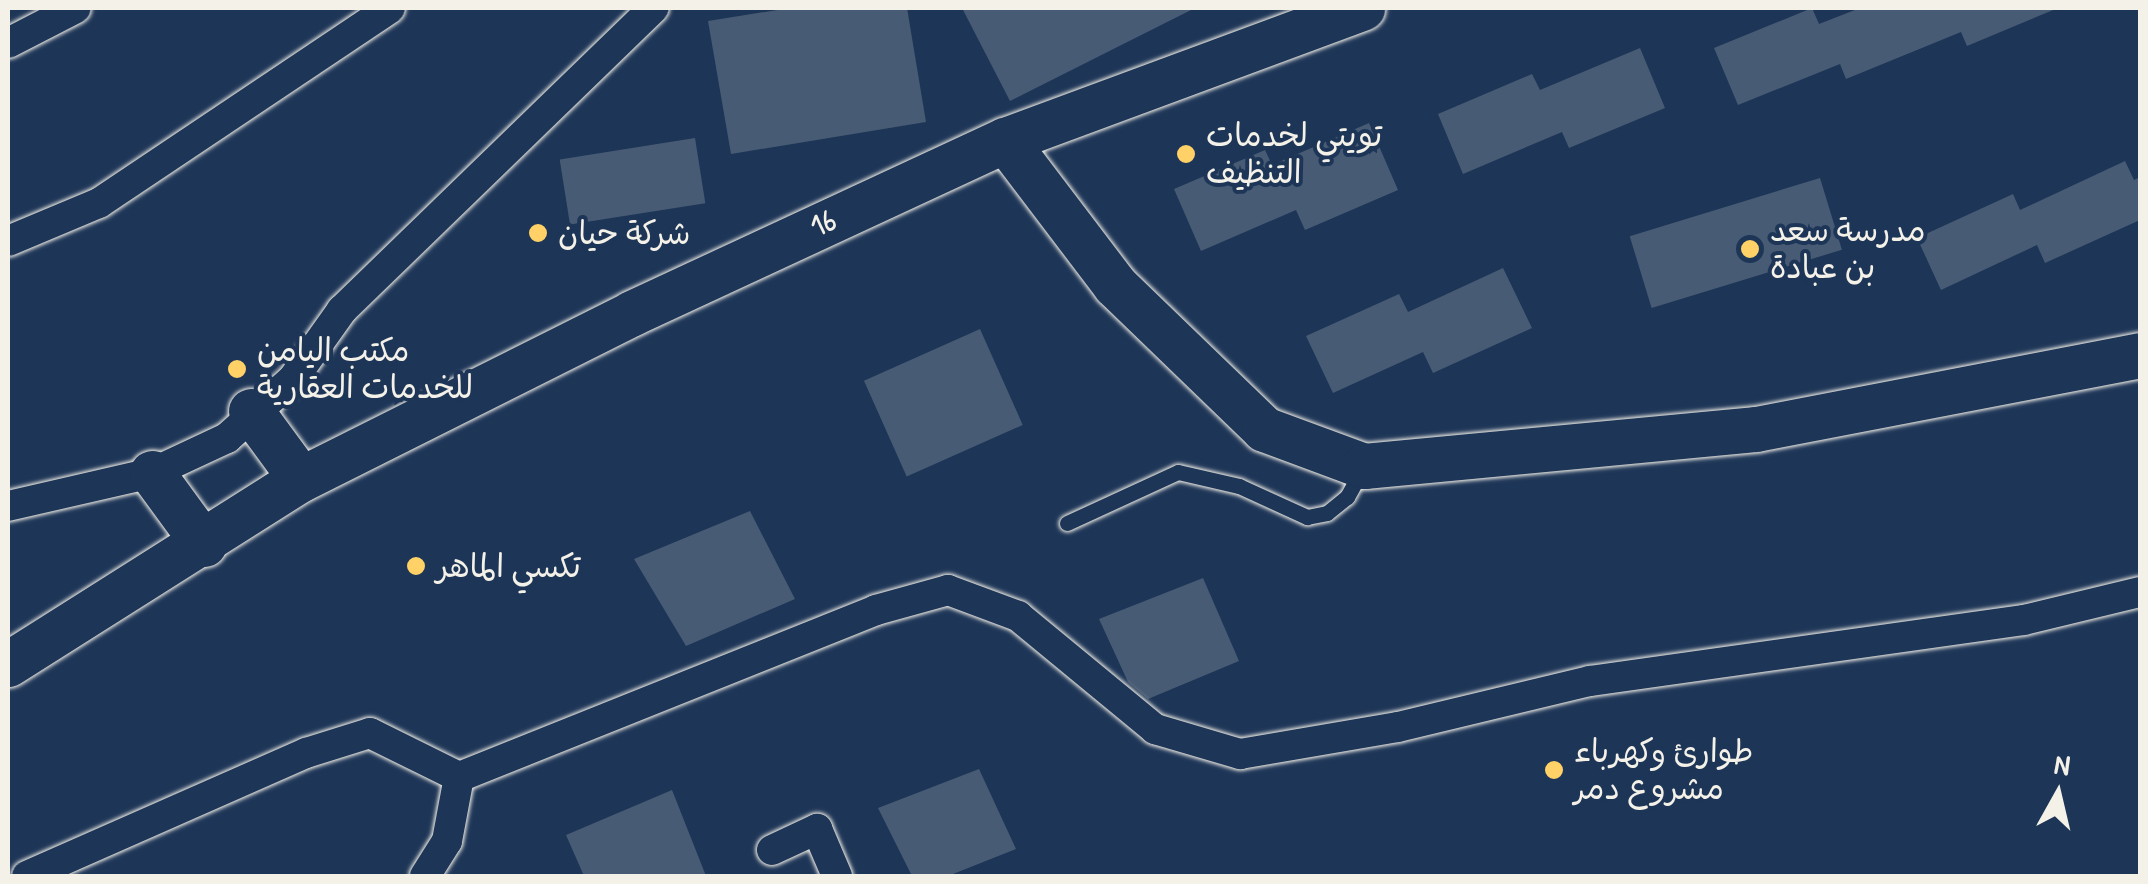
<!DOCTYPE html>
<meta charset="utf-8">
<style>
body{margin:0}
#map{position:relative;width:2148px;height:884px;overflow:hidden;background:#1d3557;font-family:"Patrick Hand","Playpen Sans Arabic",sans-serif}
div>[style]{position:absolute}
.building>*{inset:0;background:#485b74;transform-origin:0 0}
.roads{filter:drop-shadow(0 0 2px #f4f1e8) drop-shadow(0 0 2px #f4f1e8)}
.lane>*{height:15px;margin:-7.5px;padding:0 7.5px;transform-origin:7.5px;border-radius:7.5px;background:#1d3557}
.street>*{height:30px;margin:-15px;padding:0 15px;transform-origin:15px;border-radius:15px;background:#1d3557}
.secondary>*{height:45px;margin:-22.5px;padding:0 22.5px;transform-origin:22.5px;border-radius:22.5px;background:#1d3557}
.dots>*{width:28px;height:28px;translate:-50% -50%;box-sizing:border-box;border:5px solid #1d3557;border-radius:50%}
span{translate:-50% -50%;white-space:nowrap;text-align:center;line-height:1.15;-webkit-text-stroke:8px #1d3557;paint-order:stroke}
.poi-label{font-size:32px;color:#f4f1e8}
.left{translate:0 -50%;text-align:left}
.street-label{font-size:32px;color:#f4f1e8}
.frame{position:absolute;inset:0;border:10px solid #f4f1e8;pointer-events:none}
.north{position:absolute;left:2008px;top:744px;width:100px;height:100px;-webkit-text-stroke:8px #1d3557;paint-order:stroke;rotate:8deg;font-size:28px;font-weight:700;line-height:40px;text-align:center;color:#f4f1e8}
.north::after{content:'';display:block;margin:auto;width:35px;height:45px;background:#f4f1e8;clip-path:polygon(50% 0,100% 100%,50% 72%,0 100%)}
</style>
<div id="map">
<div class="building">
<i style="clip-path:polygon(790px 8px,907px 8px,926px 122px,731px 154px,708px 21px)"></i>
<i style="clip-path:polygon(962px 8px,1195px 8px,1010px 101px)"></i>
<i style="clip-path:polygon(1812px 8px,1819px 24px,1860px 8px,2058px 8px,1967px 46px,1961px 32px,1846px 79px,1840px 64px,1738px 105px,1714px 48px)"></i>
<i style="clip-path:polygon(1640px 48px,1665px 108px,1569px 148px,1562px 132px,1463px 174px,1438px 114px,1532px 74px,1540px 90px)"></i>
<i style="clip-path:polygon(1369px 123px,1398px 190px,1305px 230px,1296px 210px,1201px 251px,1174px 189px,1265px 150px,1272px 165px)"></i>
<i style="left:695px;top:138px;width:66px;height:137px;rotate:81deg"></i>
<i style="clip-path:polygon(2125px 161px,2134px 180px,2140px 177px,2140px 220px,2045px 263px,2037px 245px,1941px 290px,1917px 238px,2013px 194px,2020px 210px)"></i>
<i style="left:1820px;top:178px;width:75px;height:199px;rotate:73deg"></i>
<i style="clip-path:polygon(1503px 268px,1532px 328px,1433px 373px,1423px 352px,1333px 393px,1306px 336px,1399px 294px,1408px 312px)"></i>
<i style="left:980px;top:329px;width:105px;height:127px;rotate:66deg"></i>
<i style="clip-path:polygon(750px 511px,795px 599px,686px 646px,634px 559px)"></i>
<i style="clip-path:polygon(1203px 578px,1239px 661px,1148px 699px,1128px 682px,1099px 619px)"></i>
<i style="clip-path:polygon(979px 769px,1016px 849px,948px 876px,912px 876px,878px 808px)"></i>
<i style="clip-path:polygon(672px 790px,706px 876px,584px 876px,566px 835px)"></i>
</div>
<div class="roads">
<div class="lane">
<i style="left:1067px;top:523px;width:122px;rotate:-24.7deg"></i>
<i style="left:1178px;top:472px;width:63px;rotate:12.9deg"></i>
<i style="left:1239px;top:486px;width:75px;rotate:24.5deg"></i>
<i style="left:1307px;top:517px;width:20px;rotate:-11deg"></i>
<i style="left:1327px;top:513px;width:26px;rotate:-39deg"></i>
<i style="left:1347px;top:497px;width:31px;rotate:-61deg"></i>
</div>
<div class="street">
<i style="left:8px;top:43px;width:76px;rotate:-27.2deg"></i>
<i style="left:8px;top:241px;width:99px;rotate:-22.7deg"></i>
<i style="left:99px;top:203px;width:350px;rotate:-33.8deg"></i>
<i style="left:8px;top:506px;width:148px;rotate:-12.9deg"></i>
<i style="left:152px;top:473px;width:83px;rotate:-25deg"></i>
<i style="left:227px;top:438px;width:89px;rotate:-41.8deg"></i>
<i style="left:293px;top:379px;width:85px;rotate:-54.6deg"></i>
<i style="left:342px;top:310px;width:434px;rotate:-44.1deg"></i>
<i style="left:772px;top:850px;width:50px;rotate:-25deg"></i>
<i style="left:817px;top:829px;width:51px;rotate:66.9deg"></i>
<i style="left:27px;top:876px;width:305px;rotate:-23.8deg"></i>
<i style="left:306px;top:753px;width:67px;rotate:-17.4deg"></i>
<i style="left:370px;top:733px;width:99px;rotate:26.3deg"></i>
<i style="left:459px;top:777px;width:449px;rotate:-21.8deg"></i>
<i style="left:876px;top:610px;width:75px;rotate:-15.5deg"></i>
<i style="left:948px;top:590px;width:75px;rotate:20.4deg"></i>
<i style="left:1018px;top:616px;width:178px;rotate:39.5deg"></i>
<i style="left:1155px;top:729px;width:89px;rotate:16.4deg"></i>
<i style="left:1240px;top:754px;width:160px;rotate:-9.7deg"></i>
<i style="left:1398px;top:727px;width:197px;rotate:-13.5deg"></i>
<i style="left:1590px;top:681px;width:438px;rotate:-8deg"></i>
<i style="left:2024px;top:620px;width:119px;rotate:-13.6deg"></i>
<i style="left:425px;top:876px;width:41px;rotate:-57.8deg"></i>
<i style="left:447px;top:841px;width:65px;rotate:-79.4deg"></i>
</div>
<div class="secondary">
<i style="left:1005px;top:140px;width:182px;rotate:52.8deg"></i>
<i style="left:1115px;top:285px;width:207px;rotate:44deg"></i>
<i style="left:1264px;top:429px;width:107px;rotate:20.3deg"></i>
<i style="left:1364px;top:466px;width:394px;rotate:-5.4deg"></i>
<i style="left:1756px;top:429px;width:391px;rotate:-10.9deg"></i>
<i style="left:251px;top:411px;width:84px;rotate:53.7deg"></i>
<i style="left:152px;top:473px;width:88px;rotate:53.8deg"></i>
<i style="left:8px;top:664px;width:347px;rotate:-32.3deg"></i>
<i style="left:301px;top:479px;width:370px;rotate:-26.6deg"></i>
<i style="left:632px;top:313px;width:411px;rotate:-24.9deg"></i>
<i style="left:1005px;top:140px;width:381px;rotate:-20.3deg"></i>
</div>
</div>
<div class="dots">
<i style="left:1186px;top:154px;background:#ffd166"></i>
<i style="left:538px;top:233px;background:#ffd166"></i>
<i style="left:1750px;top:249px;background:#ffd166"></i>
<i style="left:237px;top:369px;background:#ffd166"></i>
<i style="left:416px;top:566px;background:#ffd166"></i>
<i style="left:1554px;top:770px;background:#ffd166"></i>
</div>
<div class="poi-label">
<span class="left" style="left:1206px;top:154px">تويتي لخدمات<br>التنظيف</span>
<span class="left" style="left:1770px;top:249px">مدرسة سعد<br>بن عبادة</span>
<span class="left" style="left:558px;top:233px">شركة حيان</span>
<span class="left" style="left:257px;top:369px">مكتب اليامن<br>للخدمات العقارية</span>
<span class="left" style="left:436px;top:566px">تكسي الماهر</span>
<span class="left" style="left:1574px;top:770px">طوارئ وكهرباء<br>مشروع دمر</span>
</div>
<div class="street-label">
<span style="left:823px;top:223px;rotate:-25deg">16</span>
</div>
<div class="frame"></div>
<div class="north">N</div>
</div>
